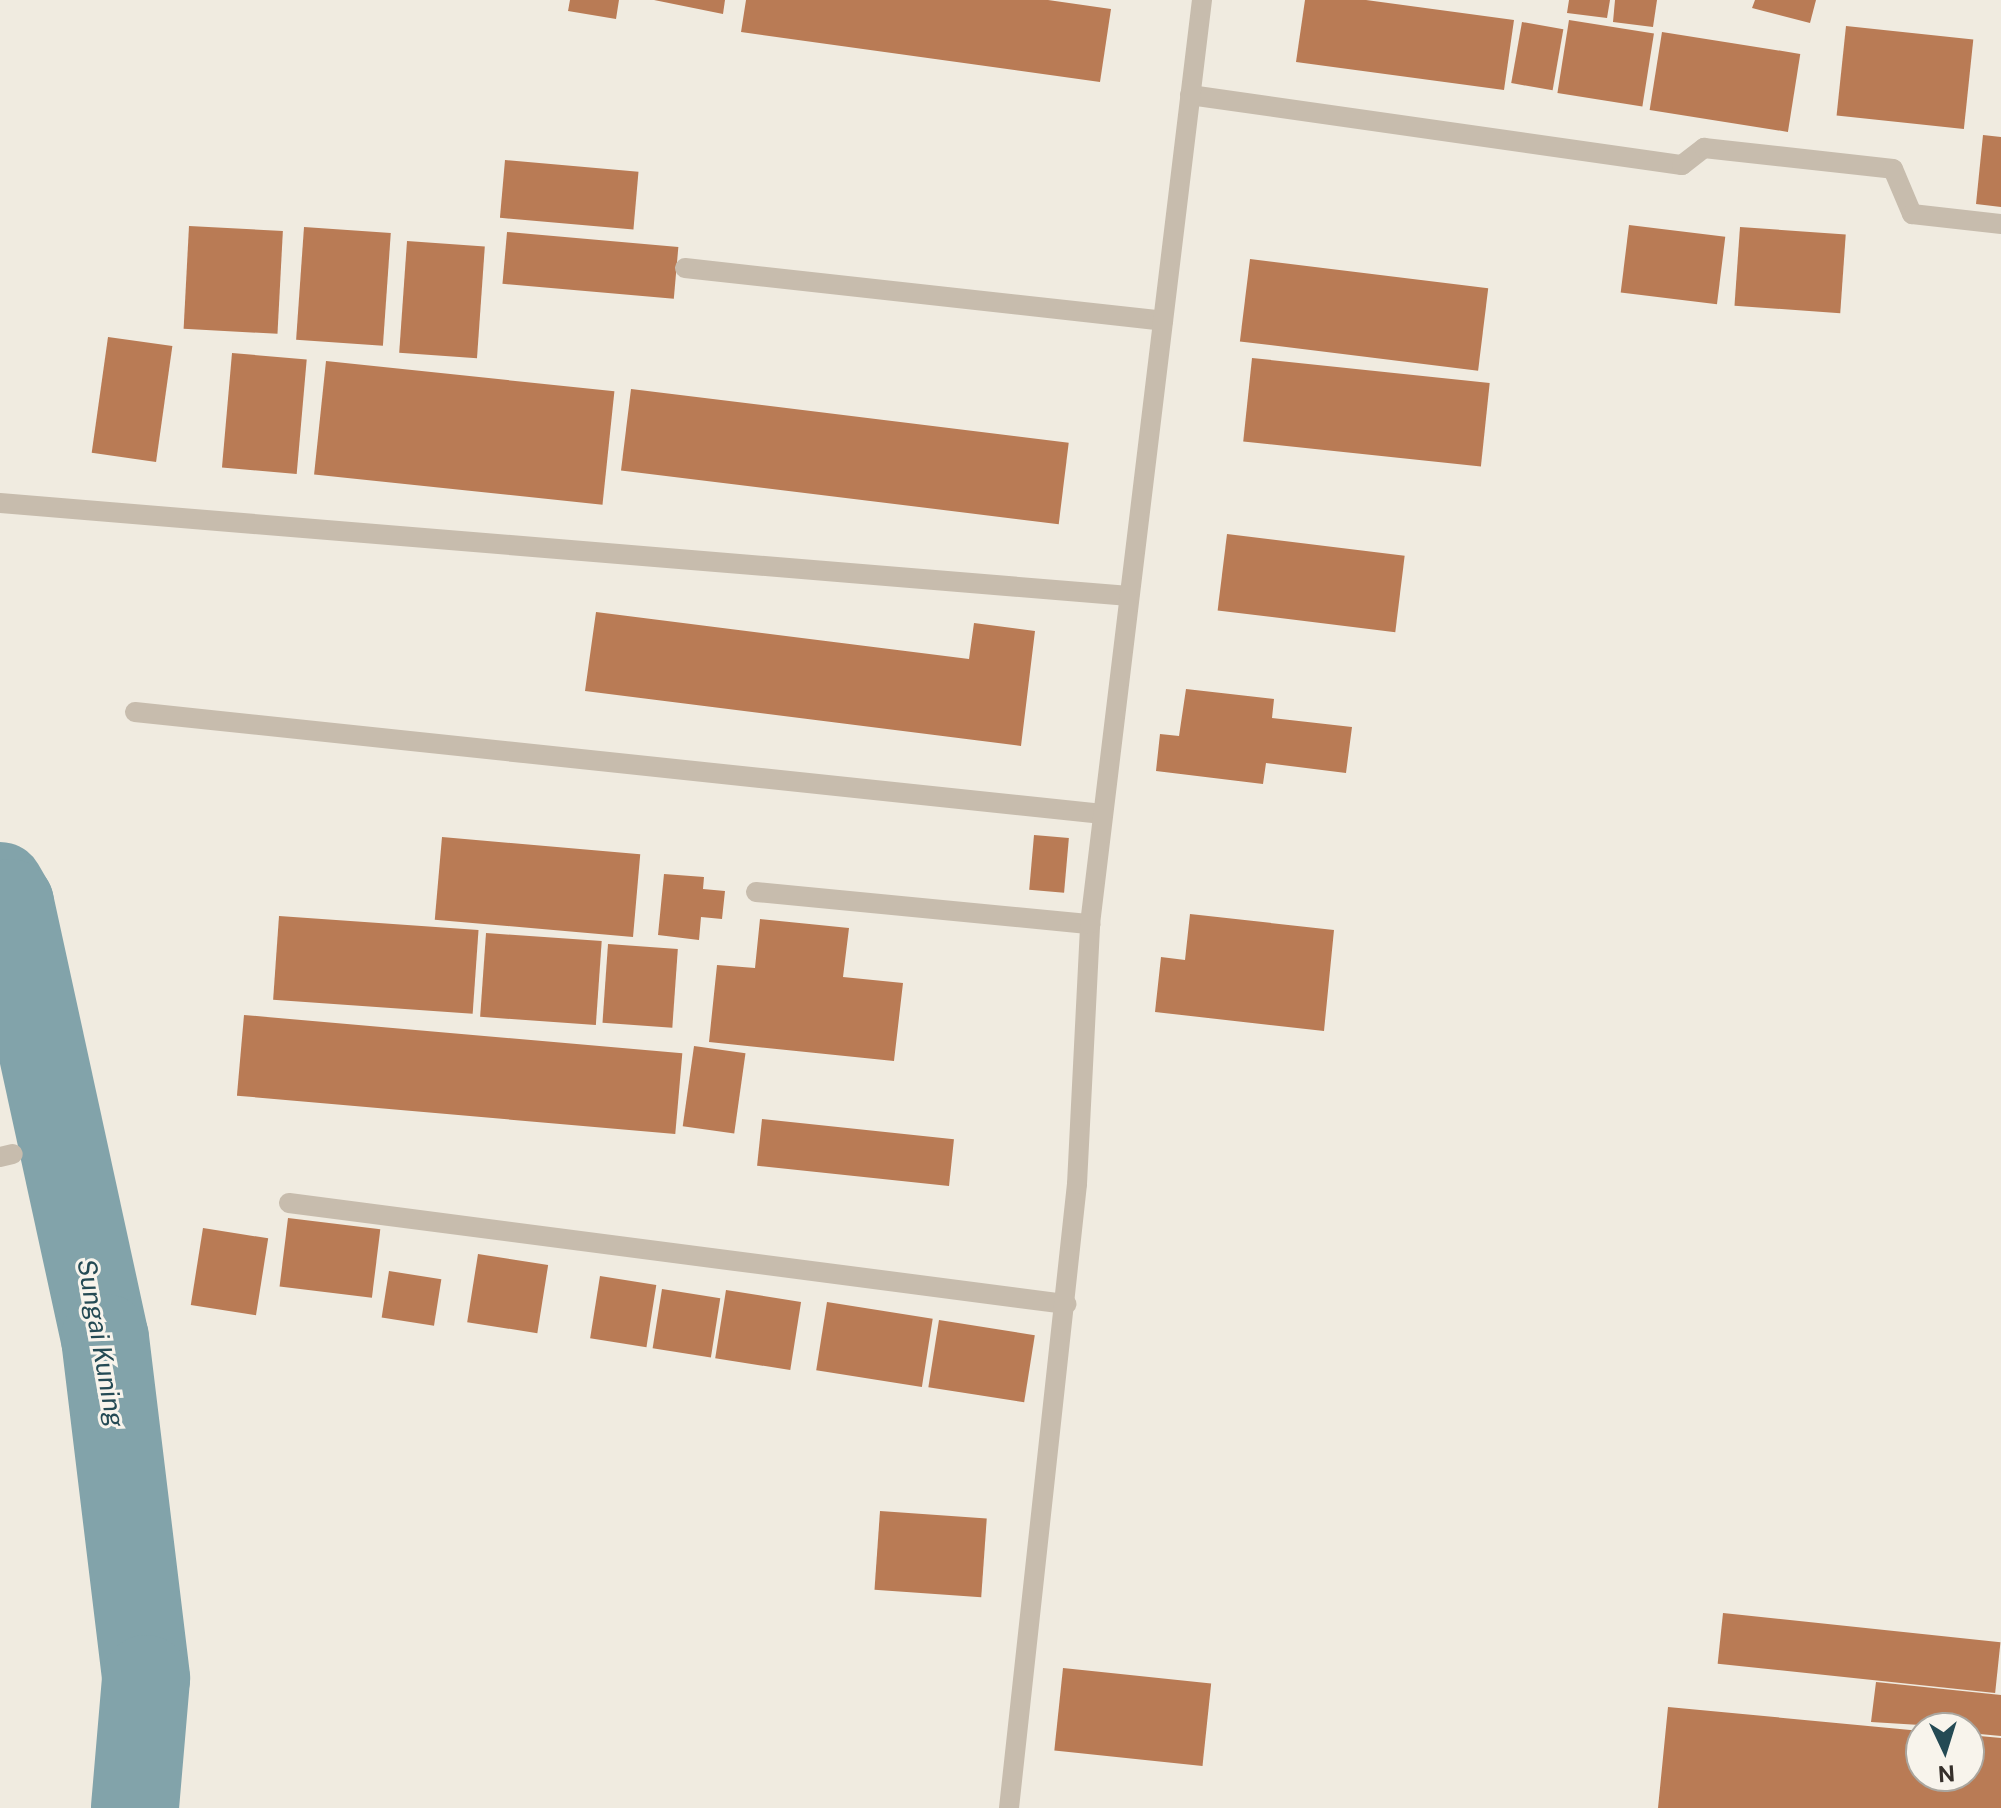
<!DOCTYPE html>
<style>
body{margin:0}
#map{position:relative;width:2001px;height:1808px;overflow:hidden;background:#f0ebe0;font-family:"Public Sans",sans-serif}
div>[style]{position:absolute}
.river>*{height:88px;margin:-44px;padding:0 44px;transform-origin:44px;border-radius:44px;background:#82a3aa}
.building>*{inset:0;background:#b97b55;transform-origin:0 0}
.service>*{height:20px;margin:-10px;padding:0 10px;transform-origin:10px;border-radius:10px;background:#c7bcad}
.minor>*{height:20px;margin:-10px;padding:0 10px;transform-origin:10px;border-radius:10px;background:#c7bcad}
span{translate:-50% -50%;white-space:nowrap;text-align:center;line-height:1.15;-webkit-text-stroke:6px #f8f4ec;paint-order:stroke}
.water-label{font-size:26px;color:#244a54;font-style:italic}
.north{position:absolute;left:1905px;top:1712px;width:80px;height:80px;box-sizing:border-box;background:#f8f4ec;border:2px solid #aaa69f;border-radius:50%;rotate:176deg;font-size:22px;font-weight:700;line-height:32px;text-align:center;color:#36302b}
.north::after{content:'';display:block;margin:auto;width:28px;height:36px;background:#244a54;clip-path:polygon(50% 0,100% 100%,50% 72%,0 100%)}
</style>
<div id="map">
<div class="river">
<i style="left:0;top:886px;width:20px;rotate:60deg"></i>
<i style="left:10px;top:903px;width:445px;rotate:77.7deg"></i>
<i style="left:105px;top:1338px;width:343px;rotate:83.1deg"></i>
<i style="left:146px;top:1679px;width:129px;rotate:94.9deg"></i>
</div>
<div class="building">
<i style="clip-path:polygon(570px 0,619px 0,616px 19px,568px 11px)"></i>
<i style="clip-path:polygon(654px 0,725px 0,723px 14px)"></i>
<i style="clip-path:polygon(746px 0,1048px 0,1111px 9px,1100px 82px,741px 32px)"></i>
<i style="clip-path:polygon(1305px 0,1366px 0,1514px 20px,1504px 90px,1296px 62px)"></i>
<i style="clip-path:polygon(1569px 0,1610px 0,1607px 18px,1567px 13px)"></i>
<i style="clip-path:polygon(1615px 0,1657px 0,1653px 27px,1613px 22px)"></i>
<i style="clip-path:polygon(1755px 0,1816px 0,1810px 23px,1752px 8px)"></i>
<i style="left:1569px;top:20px;width:86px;height:74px;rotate:9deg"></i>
<i style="left:1522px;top:22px;width:42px;height:62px;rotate:10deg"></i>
<i style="left:1846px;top:26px;width:128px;height:90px;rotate:6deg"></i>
<i style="left:1662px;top:32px;width:140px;height:79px;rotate:9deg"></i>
<i style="clip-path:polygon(1983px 135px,2001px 137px,2001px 207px,1976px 204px)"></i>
<i style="left:505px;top:160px;width:134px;height:58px;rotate:5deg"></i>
<i style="left:1629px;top:225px;width:97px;height:68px;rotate:7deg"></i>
<i style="left:189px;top:226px;width:94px;height:103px;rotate:3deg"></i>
<i style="left:304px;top:227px;width:87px;height:113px;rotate:4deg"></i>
<i style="left:1740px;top:227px;width:106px;height:79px;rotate:4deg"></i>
<i style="left:507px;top:232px;width:172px;height:52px;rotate:5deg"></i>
<i style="left:407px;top:241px;width:78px;height:112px;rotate:4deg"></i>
<i style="left:1250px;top:259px;width:240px;height:83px;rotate:7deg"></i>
<i style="left:108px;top:337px;width:65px;height:117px;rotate:8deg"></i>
<i style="left:232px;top:353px;width:75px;height:115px;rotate:5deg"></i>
<i style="left:1252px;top:358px;width:239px;height:84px;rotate:6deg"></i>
<i style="left:326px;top:361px;width:290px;height:114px;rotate:6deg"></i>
<i style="left:631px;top:389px;width:441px;height:82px;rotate:7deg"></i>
<i style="left:1227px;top:534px;width:179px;height:77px;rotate:7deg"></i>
<i style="clip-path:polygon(596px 612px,969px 659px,974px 623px,1035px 631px,1021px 746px,585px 691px)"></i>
<i style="clip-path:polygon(1186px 689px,1274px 699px,1272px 718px,1352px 727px,1346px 773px,1266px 763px,1263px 784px,1156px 771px,1160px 734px,1179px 736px)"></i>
<i style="left:1034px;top:835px;width:35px;height:55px;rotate:5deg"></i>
<i style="left:442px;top:837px;width:199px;height:83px;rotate:5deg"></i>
<i style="clip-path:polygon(664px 874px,704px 877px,703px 889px,725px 891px,722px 919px,701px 917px,699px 940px,658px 935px)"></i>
<i style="clip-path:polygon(1190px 914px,1334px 930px,1324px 1031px,1155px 1012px,1161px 957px,1185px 960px)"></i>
<i style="left:279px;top:916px;width:200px;height:84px;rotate:4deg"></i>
<i style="clip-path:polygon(760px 919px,849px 928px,843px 977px,903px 983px,894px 1061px,709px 1042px,717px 965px,755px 968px)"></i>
<i style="left:486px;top:933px;width:116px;height:84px;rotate:4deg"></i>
<i style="left:608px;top:944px;width:70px;height:79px;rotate:4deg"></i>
<i style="left:244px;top:1015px;width:440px;height:81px;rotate:5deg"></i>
<i style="left:694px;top:1046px;width:52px;height:81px;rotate:8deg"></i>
<i style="left:762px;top:1119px;width:193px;height:47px;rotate:6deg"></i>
<i style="left:288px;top:1218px;width:93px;height:69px;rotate:7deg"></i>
<i style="left:203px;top:1228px;width:66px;height:78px;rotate:9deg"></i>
<i style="left:478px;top:1254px;width:71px;height:69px;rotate:9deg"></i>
<i style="left:389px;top:1271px;width:53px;height:47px;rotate:9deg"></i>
<i style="left:600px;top:1276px;width:57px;height:63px;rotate:9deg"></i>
<i style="left:662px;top:1289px;width:59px;height:60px;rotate:9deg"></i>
<i style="left:726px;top:1290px;width:76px;height:69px;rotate:9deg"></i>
<i style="left:827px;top:1302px;width:107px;height:69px;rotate:9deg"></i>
<i style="left:939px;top:1320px;width:97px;height:68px;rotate:9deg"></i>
<i style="left:880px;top:1511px;width:107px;height:79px;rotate:4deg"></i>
<i style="left:1723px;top:1613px;width:279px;height:51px;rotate:6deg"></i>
<i style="left:1063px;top:1668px;width:149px;height:83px;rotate:6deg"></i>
<i style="clip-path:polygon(1876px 1682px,2001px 1695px,2001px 1736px,1969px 1733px,1969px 1728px,1871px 1722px)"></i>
<i style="clip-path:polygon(1668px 1707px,1921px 1731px,1921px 1776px,1969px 1776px,1969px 1735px,2001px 1738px,2001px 1808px,1658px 1808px)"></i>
</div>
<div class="service">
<i style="left:685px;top:268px;width:481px;rotate:6.3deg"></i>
</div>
<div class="minor">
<i style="left:1190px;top:95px;width:497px;rotate:8.1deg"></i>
<i style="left:1682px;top:165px;width:28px;rotate:-38deg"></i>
<i style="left:1704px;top:148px;width:190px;rotate:6.3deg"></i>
<i style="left:1893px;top:169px;width:49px;rotate:67.1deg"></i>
<i style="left:1912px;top:214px;width:90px;rotate:6.4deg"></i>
<i style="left:0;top:503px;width:1133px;rotate:4.71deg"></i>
<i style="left:135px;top:712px;width:973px;rotate:6.02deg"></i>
<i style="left:756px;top:892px;width:336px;rotate:5.5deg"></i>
<i style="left:0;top:1157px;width:13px;rotate:-13deg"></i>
<i style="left:289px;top:1203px;width:784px;rotate:7.41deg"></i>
<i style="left:1009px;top:1808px;width:628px;rotate:-83.78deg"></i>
<i style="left:1077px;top:1184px;width:260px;rotate:-87.1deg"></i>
<i style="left:1090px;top:924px;width:931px;rotate:-83.09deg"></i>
</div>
<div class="water-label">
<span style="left:101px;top:1343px;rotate:80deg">Sungai Kuning</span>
</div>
<div class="north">N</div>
</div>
